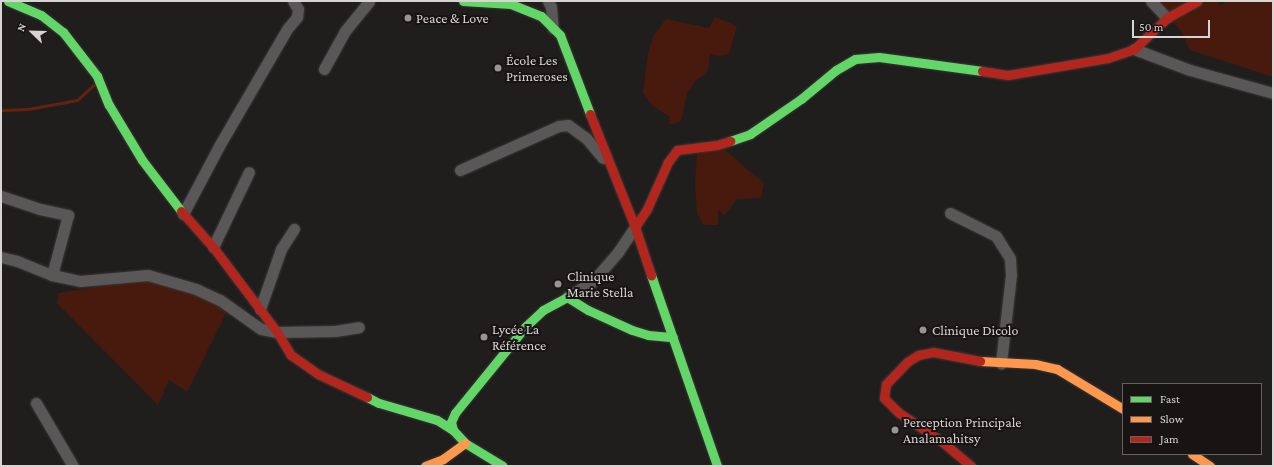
<!DOCTYPE html>
<meta charset="utf-8">
<style>
body{margin:0}
#map{position:relative;width:1274px;height:467px;overflow:hidden;background:#201e1d;font-family:"Crimson Pro",serif}
div>[style]{position:absolute}
.green>*{inset:0;background:#471a0d}
.stream>*{height:3px;margin:-1.5px;padding:0 1.5px;transform-origin:1.5px;border-radius:1.5px;background:#632310}
.roads{filter:drop-shadow(0 0 1px #3a3938) drop-shadow(0 0 1px #3a3938)}
.street>*{height:11px;margin:-5.5px;padding:0 5.5px;transform-origin:5.5px;border-radius:5.5px;background:#595757}
.fast>*{height:9px;margin:-4.5px;padding:0 4.5px;transform-origin:4.5px;border-radius:4.5px;background:#63d668}
.slow>*{height:9px;margin:-4.5px;padding:0 4.5px;transform-origin:4.5px;border-radius:4.5px;background:#ff974d}
.jam>*{height:9px;margin:-4.5px;padding:0 4.5px;transform-origin:4.5px;border-radius:4.5px;background:#b3261e}
.dots>*{width:11px;height:11px;translate:-50% -50%;box-sizing:border-box;border:2px solid #181413;border-radius:50%}
span{translate:-50% -50%;white-space:nowrap;text-align:center;line-height:1.15;-webkit-text-stroke:4px #181413;paint-order:stroke}
.poi-label{font-size:14px;color:#d7d4d3}
.left{translate:0 -50%;text-align:left}
.frame{position:absolute;inset:0;border:2px solid #d7d4d3;pointer-events:none}
.legend{position:absolute;left:1122px;top:383px;width:140px;height:72px;box-sizing:border-box;background:#181413;border:1px solid #646160;margin:0;padding:5px 7px;list-style:none;font-size:12px;color:#d7d4d3}
.legend li{display:flex;align-items:center;gap:8px;height:20px}
.legend b{width:20px;border:1px solid #646160}
.north{position:absolute;left:12px;top:12px;width:40px;height:40px;-webkit-text-stroke:3px #181413;paint-order:stroke;rotate:293deg;font-size:11px;font-weight:700;line-height:16px;text-align:center;color:#d7d4d3}
.north::after{content:'';display:block;margin:auto;width:14px;height:18px;background:#d7d4d3;clip-path:polygon(50% 0,100% 100%,50% 72%,0 100%)}
.scale{position:absolute;left:1132px;top:20px;width:78px;height:18px;box-sizing:border-box;border:2px solid #d7d4d3;border-top:0;padding-left:5px;font-size:12px;line-height:14px;white-space:nowrap;color:#d7d4d3;-webkit-text-stroke:3px #181413;paint-order:stroke}
</style>
<div id="map">
<div class="green">
<i style="clip-path:polygon(1152px 1px,1217px 1px,1220px 5px,1228px 1px,1273px 1px,1273px 77px,1190px 50px,1181px 31px)"></i>
<i style="clip-path:polygon(715px 17px,737px 26px,729px 54px,718px 56px,710px 54px,709px 67px,703px 76px,696px 80px,687px 94px,681px 121px,669px 125px,670px 117px,653px 106px,643px 93px,648px 53px,653px 37px,666px 19px,709px 28px)"></i>
<i style="clip-path:polygon(724px 149px,755px 176px,764px 182px,761px 198px,737px 199px,724px 216px,718px 209px,718px 225px,703px 225px,697px 213px,695px 184px,697px 153px)"></i>
<i style="clip-path:polygon(144px 279px,186px 291px,228px 309px,187px 392px,169px 380px,158px 405px,57px 303px,59px 293px)"></i>
</div>
<div class="stream">
<i style="left:1px;top:110px;width:27px;rotate:-2deg"></i>
<i style="left:28px;top:109px;width:50px;rotate:-10.4deg"></i>
<i style="left:77px;top:100px;width:24px;rotate:-42deg"></i>
</div>
<div class="roads">
<div class="street">
<i style="left:548px;top:1px;width:7px;rotate:63deg"></i>
<i style="left:551px;top:7px;width:21px;rotate:85deg"></i>
<i style="left:1151px;top:1px;width:23px;rotate:47deg"></i>
<i style="left:1134px;top:49px;width:60px;rotate:20.6deg"></i>
<i style="left:1190px;top:70px;width:86px;rotate:15.5deg"></i>
<i style="left:324px;top:69px;width:43px;rotate:-61.1deg"></i>
<i style="left:345px;top:31px;width:38px;rotate:-51deg"></i>
<i style="left:460px;top:170px;width:108px;rotate:-24deg"></i>
<i style="left:559px;top:126px;width:9px;rotate:-6deg"></i>
<i style="left:568px;top:125px;width:22px;rotate:36deg"></i>
<i style="left:586px;top:138px;width:26px;rotate:50deg"></i>
<i style="left:1px;top:196px;width:41px;rotate:18.4deg"></i>
<i style="left:40px;top:209px;width:29px;rotate:12deg"></i>
<i style="left:68px;top:215px;width:62px;rotate:104.9deg"></i>
<i style="left:950px;top:213px;width:51px;rotate:26.6deg"></i>
<i style="left:996px;top:236px;width:26px;rotate:58deg"></i>
<i style="left:1010px;top:258px;width:17px;rotate:87deg"></i>
<i style="left:1011px;top:275px;width:89px;rotate:96.5deg"></i>
<i style="left:183px;top:214px;width:77px;rotate:-62.1deg"></i>
<i style="left:219px;top:146px;width:135px;rotate:-59.8deg"></i>
<i style="left:287px;top:29px;width:16px;rotate:-50deg"></i>
<i style="left:297px;top:17px;width:8px;rotate:-83deg"></i>
<i style="left:298px;top:9px;width:9px;rotate:-122deg"></i>
<i style="left:213px;top:247px;width:83px;rotate:-64.4deg"></i>
<i style="left:1px;top:257px;width:16px;rotate:14deg"></i>
<i style="left:17px;top:261px;width:38px;rotate:22deg"></i>
<i style="left:52px;top:275px;width:29px;rotate:12deg"></i>
<i style="left:80px;top:281px;width:68px;rotate:-5deg"></i>
<i style="left:148px;top:275px;width:50px;rotate:16.3deg"></i>
<i style="left:196px;top:289px;width:26px;rotate:25deg"></i>
<i style="left:220px;top:300px;width:50px;rotate:35.3deg"></i>
<i style="left:261px;top:329px;width:16px;rotate:11deg"></i>
<i style="left:277px;top:332px;width:58px;rotate:-1deg"></i>
<i style="left:335px;top:331px;width:24px;rotate:-9deg"></i>
<i style="left:567px;top:297px;width:29px;rotate:-31deg"></i>
<i style="left:592px;top:282px;width:40px;rotate:-49deg"></i>
<i style="left:618px;top:252px;width:30px;rotate:-56deg"></i>
<i style="left:260px;top:309px;width:64px;rotate:-70.7deg"></i>
<i style="left:281px;top:249px;width:24px;rotate:-57deg"></i>
<i style="left:36px;top:403px;width:73px;rotate:59.6deg"></i>
</div>
<div class="fast">
<i style="left:8px;top:1px;width:36px;rotate:23deg"></i>
<i style="left:41px;top:15px;width:28px;rotate:38deg"></i>
<i style="left:63px;top:32px;width:56px;rotate:52.3deg"></i>
<i style="left:97px;top:76px;width:31px;rotate:68deg"></i>
<i style="left:109px;top:105px;width:64px;rotate:59deg"></i>
<i style="left:142px;top:160px;width:64px;rotate:52.6deg"></i>
<i style="left:463px;top:1px;width:48px;rotate:3.6deg"></i>
<i style="left:511px;top:4px;width:32px;rotate:22deg"></i>
<i style="left:541px;top:16px;width:27px;rotate:45deg"></i>
<i style="left:560px;top:35px;width:85px;rotate:69.2deg"></i>
<i style="left:730px;top:141px;width:21px;rotate:-19deg"></i>
<i style="left:750px;top:134px;width:62px;rotate:-34.5deg"></i>
<i style="left:801px;top:99px;width:45px;rotate:-39.6deg"></i>
<i style="left:836px;top:70px;width:22px;rotate:-30deg"></i>
<i style="left:855px;top:59px;width:24px;rotate:-5deg"></i>
<i style="left:879px;top:57px;width:104px;rotate:7.7deg"></i>
<i style="left:651px;top:275px;width:202px;rotate:70.9deg"></i>
<i style="left:367px;top:397px;width:13px;rotate:27deg"></i>
<i style="left:379px;top:403px;width:60px;rotate:16.3deg"></i>
<i style="left:437px;top:420px;width:19px;rotate:32deg"></i>
<i style="left:453px;top:430px;width:18px;rotate:47deg"></i>
<i style="left:465px;top:443px;width:44px;rotate:31.2deg"></i>
<i style="left:453px;top:430px;width:8px;rotate:-104deg"></i>
<i style="left:451px;top:422px;width:10px;rotate:-66deg"></i>
<i style="left:455px;top:413px;width:112px;rotate:-50.8deg"></i>
<i style="left:526px;top:326px;width:23px;rotate:-43deg"></i>
<i style="left:543px;top:310px;width:27px;rotate:-28deg"></i>
<i style="left:567px;top:297px;width:25px;rotate:32deg"></i>
<i style="left:588px;top:310px;width:48px;rotate:24.4deg"></i>
<i style="left:632px;top:330px;width:17px;rotate:17deg"></i>
<i style="left:648px;top:335px;width:25px;rotate:5deg"></i>
</div>
<div class="slow">
<i style="left:980px;top:361px;width:55px;rotate:3.1deg"></i>
<i style="left:1035px;top:364px;width:23px;rotate:13deg"></i>
<i style="left:1057px;top:369px;width:77px;rotate:31.2deg"></i>
<i style="left:1192px;top:454px;width:22px;rotate:34deg"></i>
<i style="left:425px;top:466px;width:19px;rotate:-21deg"></i>
<i style="left:443px;top:459px;width:27px;rotate:-36deg"></i>
</div>
<div class="jam">
<i style="left:982px;top:71px;width:26px;rotate:9deg"></i>
<i style="left:1008px;top:75px;width:101px;rotate:-9.6deg"></i>
<i style="left:1108px;top:58px;width:28px;rotate:-19deg"></i>
<i style="left:1134px;top:49px;width:45px;rotate:-43.2deg"></i>
<i style="left:1167px;top:18px;width:35px;rotate:-29deg"></i>
<i style="left:590px;top:114px;width:122px;rotate:68.3deg"></i>
<i style="left:635px;top:227px;width:51px;rotate:71.6deg"></i>
<i style="left:181px;top:211px;width:48px;rotate:48.4deg"></i>
<i style="left:213px;top:247px;width:106px;rotate:53deg"></i>
<i style="left:277px;top:332px;width:27px;rotate:59deg"></i>
<i style="left:291px;top:355px;width:35px;rotate:35deg"></i>
<i style="left:320px;top:375px;width:52px;rotate:25.1deg"></i>
<i style="left:635px;top:227px;width:22px;rotate:-56deg"></i>
<i style="left:647px;top:209px;width:51px;rotate:-65.9deg"></i>
<i style="left:668px;top:162px;width:15px;rotate:-53deg"></i>
<i style="left:677px;top:150px;width:40px;rotate:-7.1deg"></i>
<i style="left:717px;top:145px;width:14px;rotate:-17deg"></i>
<i style="left:971px;top:466px;width:39px;rotate:-140deg"></i>
<i style="left:941px;top:441px;width:52px;rotate:-146deg"></i>
<i style="left:898px;top:412px;width:20px;rotate:-135deg"></i>
<i style="left:884px;top:398px;width:14px;rotate:-82deg"></i>
<i style="left:886px;top:384px;width:30px;rotate:-46deg"></i>
<i style="left:907px;top:362px;width:13px;rotate:-32deg"></i>
<i style="left:918px;top:355px;width:15px;rotate:-11deg"></i>
<i style="left:933px;top:352px;width:48px;rotate:10.8deg"></i>
</div>
</div>
<div class="dots">
<i style="left:408px;top:18px;background:#979493"></i>
<i style="left:498px;top:68px;background:#979493"></i>
<i style="left:558px;top:284px;background:#979493"></i>
<i style="left:923px;top:330px;background:#979493"></i>
<i style="left:484px;top:337px;background:#979493"></i>
<i style="left:895px;top:430px;background:#979493"></i>
</div>
<div class="poi-label">
<span class="left" style="left:416px;top:18px">Peace &amp; Love</span>
<span class="left" style="left:506px;top:68px">École Les<br>Primeroses</span>
<span class="left" style="left:567px;top:284px">Clinique<br>Marie Stella</span>
<span class="left" style="left:492px;top:337px">Lycée La<br>Référence</span>
<span class="left" style="left:932px;top:330px">Clinique Dicolo</span>
<span class="left" style="left:903px;top:430px">Perception Principale<br>Analamahitsy</span>
</div>
<div class="frame"></div>
<ul class="legend">
<li><b style="height:5px;background:#63d668"></b>Fast</li>
<li><b style="height:5px;background:#ff974d"></b>Slow</li>
<li><b style="height:5px;background:#b3261e"></b>Jam</li>
</ul>
<div class="north">N</div>
<div class="scale">50 m</div>
</div>
